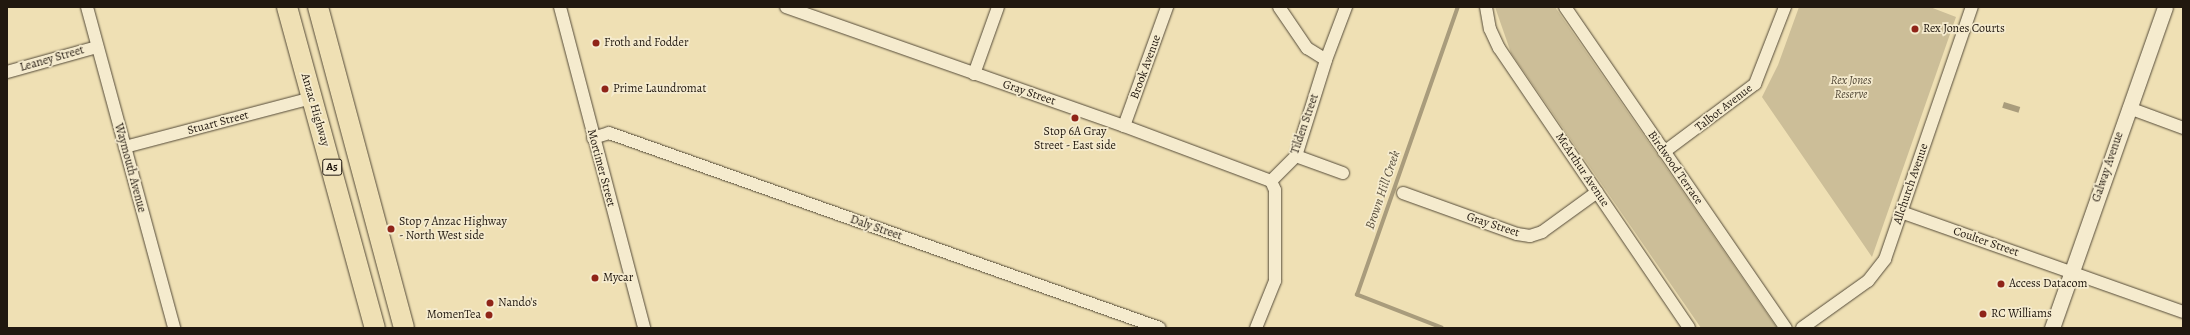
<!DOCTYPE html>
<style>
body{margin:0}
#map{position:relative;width:2190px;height:335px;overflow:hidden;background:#efe0b4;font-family:Alegreya,serif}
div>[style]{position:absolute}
.green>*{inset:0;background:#ccbe98}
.water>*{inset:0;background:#a99c7c;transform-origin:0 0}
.stream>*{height:3.5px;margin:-1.75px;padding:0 1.75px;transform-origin:1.75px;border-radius:1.75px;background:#a99c7c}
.roads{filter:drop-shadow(0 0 1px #544a38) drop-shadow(0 0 1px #544a38)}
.minor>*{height:12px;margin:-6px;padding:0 6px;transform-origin:6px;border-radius:6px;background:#f5ebce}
.tertiary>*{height:15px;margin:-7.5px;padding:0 7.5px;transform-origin:7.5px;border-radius:7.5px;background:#f5ebce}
.trunk>*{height:20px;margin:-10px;padding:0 10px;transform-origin:10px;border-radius:10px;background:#efe0b4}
.dots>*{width:11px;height:11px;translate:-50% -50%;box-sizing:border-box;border:2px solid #f5ebce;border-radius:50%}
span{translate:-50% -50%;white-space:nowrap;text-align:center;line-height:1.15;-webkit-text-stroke:3.5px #f5ebce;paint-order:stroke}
.shield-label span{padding:1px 3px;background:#f5ebce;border:1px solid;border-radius:3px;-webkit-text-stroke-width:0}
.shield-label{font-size:11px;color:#21180f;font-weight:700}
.poi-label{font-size:12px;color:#21180f}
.left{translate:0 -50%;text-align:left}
.right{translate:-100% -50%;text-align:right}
.street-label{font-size:12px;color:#21180f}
.park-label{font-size:12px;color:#544a38;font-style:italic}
.water-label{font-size:13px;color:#574d3b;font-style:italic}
.frame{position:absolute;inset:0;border:8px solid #21180f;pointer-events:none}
</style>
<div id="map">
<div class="green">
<i style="clip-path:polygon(1495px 7px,1555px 7px,1777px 328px,1701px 328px,1511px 53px)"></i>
<i style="clip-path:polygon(1799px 7px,1930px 7px,1956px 17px,1872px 257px,1762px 97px,1778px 65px)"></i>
</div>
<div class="water">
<i style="left:2004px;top:102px;width:17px;height:6px;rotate:17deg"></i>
</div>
<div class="stream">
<i style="left:1442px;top:328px;width:91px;rotate:-158.8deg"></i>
<i style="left:1357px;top:295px;width:305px;rotate:-70.7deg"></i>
</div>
<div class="roads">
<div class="minor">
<i style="left:87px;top:7px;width:333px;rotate:74.8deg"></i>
<i style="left:560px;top:7px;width:332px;rotate:75.3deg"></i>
<i style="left:786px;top:7px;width:358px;rotate:19.4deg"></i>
<i style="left:1124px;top:126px;width:157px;rotate:20.5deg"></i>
<i style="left:1279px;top:7px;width:50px;rotate:55.7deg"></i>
<i style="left:1307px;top:48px;width:22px;rotate:32deg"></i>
<i style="left:1486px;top:7px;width:22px;rotate:80deg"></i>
<i style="left:1490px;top:29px;width:21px;rotate:65deg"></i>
<i style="left:1499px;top:48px;width:338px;rotate:55.8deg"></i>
<i style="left:1565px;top:7px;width:390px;rotate:55.5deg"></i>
<i style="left:7px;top:72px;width:93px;rotate:-15.5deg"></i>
<i style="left:974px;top:74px;width:71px;rotate:-70.3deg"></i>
<i style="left:2129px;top:108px;width:58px;rotate:20.3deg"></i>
<i style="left:1124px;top:126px;width:127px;rotate:-70.1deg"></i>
<i style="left:593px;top:138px;width:17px;rotate:-17deg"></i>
<i style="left:609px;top:133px;width:584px;rotate:19.49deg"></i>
<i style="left:125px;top:147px;width:193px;rotate:-14.7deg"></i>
<i style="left:1664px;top:152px;width:114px;rotate:-36.8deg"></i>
<i style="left:1755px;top:84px;width:83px;rotate:-68.7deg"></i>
<i style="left:1296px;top:156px;width:50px;rotate:19.9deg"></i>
<i style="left:1403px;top:193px;width:121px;rotate:19.8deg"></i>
<i style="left:1517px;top:234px;width:13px;rotate:9deg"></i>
<i style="left:1530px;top:236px;width:13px;rotate:-18deg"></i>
<i style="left:1542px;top:232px;width:68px;rotate:-36deg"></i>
<i style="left:1901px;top:212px;width:299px;rotate:19.5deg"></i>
<i style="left:1256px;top:328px;width:51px;rotate:-68deg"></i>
<i style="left:1275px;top:281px;width:91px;rotate:-90deg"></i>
<i style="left:1275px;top:190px;width:10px;rotate:-114deg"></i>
<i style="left:1271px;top:181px;width:35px;rotate:-45deg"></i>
<i style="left:1296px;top:156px;width:101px;rotate:-72.6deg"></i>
<i style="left:1326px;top:60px;width:57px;rotate:-69.3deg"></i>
<i style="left:1802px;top:328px;width:81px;rotate:-35.5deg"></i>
<i style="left:1868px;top:281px;width:28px;rotate:-52deg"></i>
<i style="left:1885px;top:259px;width:267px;rotate:-71deg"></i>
</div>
<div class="tertiary">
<i style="left:2052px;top:328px;width:340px;rotate:-70.6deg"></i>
</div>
<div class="trunk">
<i style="left:287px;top:7px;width:333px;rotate:74.7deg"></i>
<i style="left:318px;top:7px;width:332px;rotate:75deg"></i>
</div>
</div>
<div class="dots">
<i style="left:1915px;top:29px;background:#8f2418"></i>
<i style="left:596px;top:43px;background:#8f2418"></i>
<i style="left:605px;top:89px;background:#8f2418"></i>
<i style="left:1075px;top:118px;background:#8f2418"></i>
<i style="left:391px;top:229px;background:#8f2418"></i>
<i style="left:595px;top:278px;background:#8f2418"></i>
<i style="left:2001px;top:284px;background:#8f2418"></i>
<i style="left:490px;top:303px;background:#8f2418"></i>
<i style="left:1983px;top:314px;background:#8f2418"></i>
<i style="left:489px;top:315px;background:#8f2418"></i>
</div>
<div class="shield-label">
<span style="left:332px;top:167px">A5</span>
</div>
<div class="poi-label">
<span class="left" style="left:1923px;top:29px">Rex Jones Courts</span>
<span class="left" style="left:604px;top:43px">Froth and Fodder</span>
<span class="left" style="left:613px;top:89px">Prime Laundromat</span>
<span style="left:1075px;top:139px">Stop 6A Gray<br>Street - East side</span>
<span class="left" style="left:399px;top:229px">Stop 7 Anzac Highway<br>- North West side</span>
<span class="left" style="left:603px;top:278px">Mycar</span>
<span class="left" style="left:2009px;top:284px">Access Datacom</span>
<span class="left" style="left:498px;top:303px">Nando's</span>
<span class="left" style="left:1991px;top:314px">RC Williams</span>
<span class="right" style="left:481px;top:315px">MomenTea</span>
</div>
<div class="street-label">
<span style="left:52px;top:59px;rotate:-16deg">Leaney Street</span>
<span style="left:1146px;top:67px;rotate:-70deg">Brook Avenue</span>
<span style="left:1029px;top:93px;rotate:19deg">Gray Street</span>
<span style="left:1724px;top:108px;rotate:-38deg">Talbot Avenue</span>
<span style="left:315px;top:110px;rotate:74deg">Anzac Highway</span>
<span style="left:218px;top:123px;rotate:-15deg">Stuart Street</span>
<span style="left:1305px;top:124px;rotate:-71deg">Tilden Street</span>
<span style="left:2108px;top:167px;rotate:-71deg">Galway Avenue</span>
<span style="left:130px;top:168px;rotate:75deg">Waymouth Avenue</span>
<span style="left:601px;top:168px;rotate:75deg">Mortimer Street</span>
<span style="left:1675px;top:168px;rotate:55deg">Birdwood Terrace</span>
<span style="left:1582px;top:170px;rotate:56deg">McArthur Avenue</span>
<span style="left:1911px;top:184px;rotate:-71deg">Allchurch Avenue</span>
<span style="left:1493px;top:225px;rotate:18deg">Gray Street</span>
<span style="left:876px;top:228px;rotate:19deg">Daly Street</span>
<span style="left:1986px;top:242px;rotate:19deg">Coulter Street</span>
</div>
<div class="park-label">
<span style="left:1851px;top:88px">Rex Jones<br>Reserve</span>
</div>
<div class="water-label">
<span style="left:1383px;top:190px;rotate:-71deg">Brown Hill Creek</span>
</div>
<div class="frame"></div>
</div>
